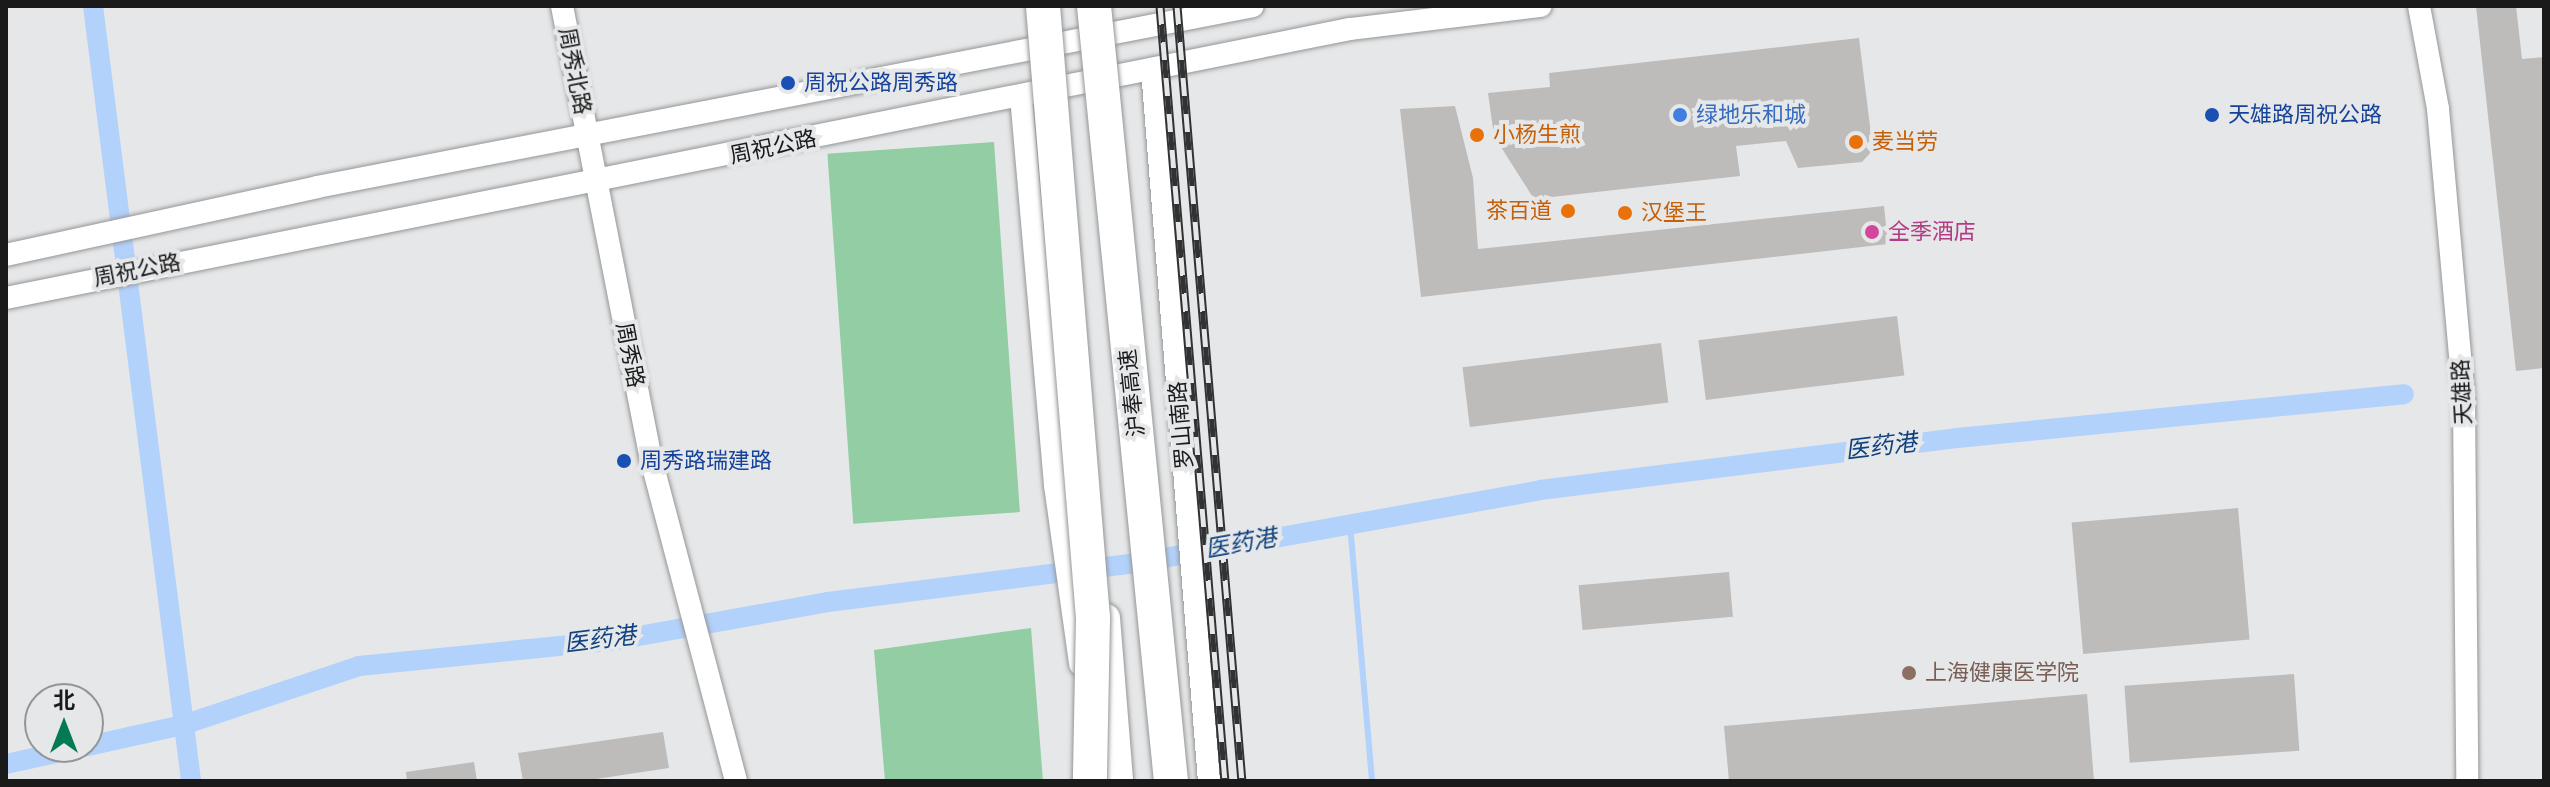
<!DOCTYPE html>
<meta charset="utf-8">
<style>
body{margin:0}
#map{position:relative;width:2550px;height:787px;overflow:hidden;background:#e6e7e8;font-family:"DejaVu Sans","Noto Sans SC",sans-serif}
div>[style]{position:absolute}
.green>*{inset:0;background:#92cda3;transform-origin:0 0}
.stream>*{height:6px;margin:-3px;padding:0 3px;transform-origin:3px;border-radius:3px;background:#b2d1fb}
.canal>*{height:20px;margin:-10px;padding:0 10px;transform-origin:10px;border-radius:10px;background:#b2d1fb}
.building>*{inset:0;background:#bdbcbb;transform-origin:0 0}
.roads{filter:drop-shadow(0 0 2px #959697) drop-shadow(0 0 2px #959697)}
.minor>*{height:22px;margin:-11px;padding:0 11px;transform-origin:11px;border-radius:11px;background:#fff}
.major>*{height:28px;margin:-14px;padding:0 14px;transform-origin:14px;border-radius:14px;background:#fff}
.rail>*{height:9px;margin-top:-4.5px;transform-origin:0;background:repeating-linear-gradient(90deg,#e6e7e8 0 18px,#313233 0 36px);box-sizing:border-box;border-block:2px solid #313233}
.bridges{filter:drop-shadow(0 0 2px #959697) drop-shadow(0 0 2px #959697)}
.highway-bridge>*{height:34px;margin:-17px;padding:0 17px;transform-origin:17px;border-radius:17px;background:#fff}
.dots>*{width:22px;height:22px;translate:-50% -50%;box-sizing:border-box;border:4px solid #e6e7e8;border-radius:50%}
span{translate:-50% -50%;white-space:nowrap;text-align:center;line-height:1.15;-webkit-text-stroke:8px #e6e7e8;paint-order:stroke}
.street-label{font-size:22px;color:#1a1a1b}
.transit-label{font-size:22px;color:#164399}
.left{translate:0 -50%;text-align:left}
.shop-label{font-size:22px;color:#366cbe}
.food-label{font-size:22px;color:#c56008}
.right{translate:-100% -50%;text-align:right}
.hotel-label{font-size:22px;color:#b23c85}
.education-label{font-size:22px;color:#785e54}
.water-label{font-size:24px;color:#0f427e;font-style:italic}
.frame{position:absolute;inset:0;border:8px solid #1a1a1b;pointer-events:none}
.north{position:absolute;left:24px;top:683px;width:80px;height:80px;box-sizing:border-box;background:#e6e7e8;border:2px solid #949596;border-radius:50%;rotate:0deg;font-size:22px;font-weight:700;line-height:32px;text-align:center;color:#1a1a1b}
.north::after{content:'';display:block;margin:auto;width:28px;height:36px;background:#037955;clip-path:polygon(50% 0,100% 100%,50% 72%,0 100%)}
</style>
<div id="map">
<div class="green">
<i style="left:994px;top:142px;width:371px;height:167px;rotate:86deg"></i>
<i style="clip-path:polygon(1031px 628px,1043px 781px,885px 781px,874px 650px)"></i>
</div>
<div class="stream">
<i style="left:1350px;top:524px;width:258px;rotate:85.1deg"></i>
</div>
<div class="canal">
<i style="left:93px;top:6px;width:781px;rotate:82.79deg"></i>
<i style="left:88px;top:746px;width:97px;rotate:-12.5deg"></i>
<i style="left:183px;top:725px;width:186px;rotate:-18.5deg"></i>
<i style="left:359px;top:666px;width:253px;rotate:-5.7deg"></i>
<i style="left:611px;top:641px;width:220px;rotate:-10.2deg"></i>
<i style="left:828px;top:602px;width:310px;rotate:-7.2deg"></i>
<i style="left:1136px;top:563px;width:411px;rotate:-10.2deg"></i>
<i style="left:1540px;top:490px;width:420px;rotate:-7.1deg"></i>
<i style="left:1957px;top:438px;width:449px;rotate:-5.6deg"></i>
<i style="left:6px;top:764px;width:79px;rotate:-12.4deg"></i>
</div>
<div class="building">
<i style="clip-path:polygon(2476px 6px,2516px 6px,2522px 59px,2544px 57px,2544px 368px,2516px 371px)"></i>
<i style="clip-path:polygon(1859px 38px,1873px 150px,1862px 162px,1798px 168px,1786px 141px,1736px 146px,1740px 176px,1534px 199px,1494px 136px,1488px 93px,1550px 87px,1549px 73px)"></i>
<i style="clip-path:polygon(1455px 106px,1473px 178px,1478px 249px,1884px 206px,1888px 244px,1421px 297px,1400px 109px)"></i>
<i style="left:1897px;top:316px;width:60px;height:200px;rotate:83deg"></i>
<i style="left:1661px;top:343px;width:60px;height:200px;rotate:83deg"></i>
<i style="left:2238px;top:508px;width:132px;height:167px;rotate:85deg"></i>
<i style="left:1729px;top:572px;width:45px;height:151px;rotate:85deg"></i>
<i style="left:2294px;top:674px;width:77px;height:170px;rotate:86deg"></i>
<i style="clip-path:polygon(2087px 694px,2094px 781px,1729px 781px,1724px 726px)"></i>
<i style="clip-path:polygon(663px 732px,669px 768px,583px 781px,523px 781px,518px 753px)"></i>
<i style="clip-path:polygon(474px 762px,477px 781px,407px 781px,406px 772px)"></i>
</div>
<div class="roads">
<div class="minor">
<i style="left:562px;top:6px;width:462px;rotate:78.9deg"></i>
<i style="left:651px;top:459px;width:333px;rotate:75.2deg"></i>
<i style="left:2419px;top:6px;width:105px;rotate:79.5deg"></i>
<i style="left:2438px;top:109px;width:294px;rotate:84.9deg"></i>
<i style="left:2464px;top:402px;width:379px;rotate:89.5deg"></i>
<i style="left:1152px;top:70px;width:713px;rotate:85.42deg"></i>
<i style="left:1021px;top:96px;width:390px;rotate:85deg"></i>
<i style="left:1055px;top:485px;width:181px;rotate:82deg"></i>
<i style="left:6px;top:255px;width:318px;rotate:-12.3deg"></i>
<i style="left:317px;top:187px;width:953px;rotate:-10.94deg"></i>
<i style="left:6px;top:298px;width:1371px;rotate:-11.32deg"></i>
<i style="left:1350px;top:29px;width:192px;rotate:-6.9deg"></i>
</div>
<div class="major">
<i style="left:1106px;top:618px;width:164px;rotate:85.4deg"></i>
</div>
</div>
<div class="rail">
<i style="left:1160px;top:6px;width:778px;rotate:85.21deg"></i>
<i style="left:1177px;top:6px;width:778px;rotate:85.21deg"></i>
</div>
<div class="bridges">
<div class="highway-bridge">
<i style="left:1043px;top:6px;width:614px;rotate:85.33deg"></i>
<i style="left:1093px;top:618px;width:163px;rotate:91.1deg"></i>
<i style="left:1094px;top:6px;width:779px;rotate:84.33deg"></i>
</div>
</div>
<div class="dots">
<i style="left:788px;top:83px;background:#1a4fb4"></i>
<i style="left:1680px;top:115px;background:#3f7fe0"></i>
<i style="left:2212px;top:115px;background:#1a4fb4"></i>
<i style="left:1477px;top:135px;background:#e8710a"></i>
<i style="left:1856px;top:142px;background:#e8710a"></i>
<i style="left:1568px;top:211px;background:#e8710a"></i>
<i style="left:1625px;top:213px;background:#e8710a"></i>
<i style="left:1872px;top:232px;background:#d1479c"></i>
<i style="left:624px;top:461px;background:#1a4fb4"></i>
<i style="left:1909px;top:673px;background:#8d6e63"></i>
</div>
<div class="street-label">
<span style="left:575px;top:71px;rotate:79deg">周秀北路</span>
<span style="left:773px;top:147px;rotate:-12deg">周祝公路</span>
<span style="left:137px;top:270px;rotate:-11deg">周祝公路</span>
<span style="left:630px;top:355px;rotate:79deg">周秀路</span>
<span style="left:2462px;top:392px;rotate:-93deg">天雄路</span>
<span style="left:1132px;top:393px;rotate:-96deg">沪奉高速</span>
<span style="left:1181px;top:425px;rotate:-95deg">罗山南路</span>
</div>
<div class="transit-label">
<span class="left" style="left:804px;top:83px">周祝公路周秀路</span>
<span class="left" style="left:2228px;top:115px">天雄路周祝公路</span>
<span class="left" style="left:640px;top:461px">周秀路瑞建路</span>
</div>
<div class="shop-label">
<span class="left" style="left:1696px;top:115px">绿地乐和城</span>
</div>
<div class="food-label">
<span class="left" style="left:1493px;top:135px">小杨生煎</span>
<span class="left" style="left:1872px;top:142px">麦当劳</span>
<span class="right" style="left:1552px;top:211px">茶百道</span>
<span class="left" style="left:1641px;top:213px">汉堡王</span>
</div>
<div class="hotel-label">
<span class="left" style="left:1888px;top:232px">全季酒店</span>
</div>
<div class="education-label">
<span class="left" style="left:1925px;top:673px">上海健康医学院</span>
</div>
<div class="water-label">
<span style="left:1881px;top:447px;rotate:-7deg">医药港</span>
<span style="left:1241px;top:544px;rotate:-10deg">医药港</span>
<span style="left:600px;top:640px;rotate:-7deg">医药港</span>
</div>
<div class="frame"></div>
<div class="north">北</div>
</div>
